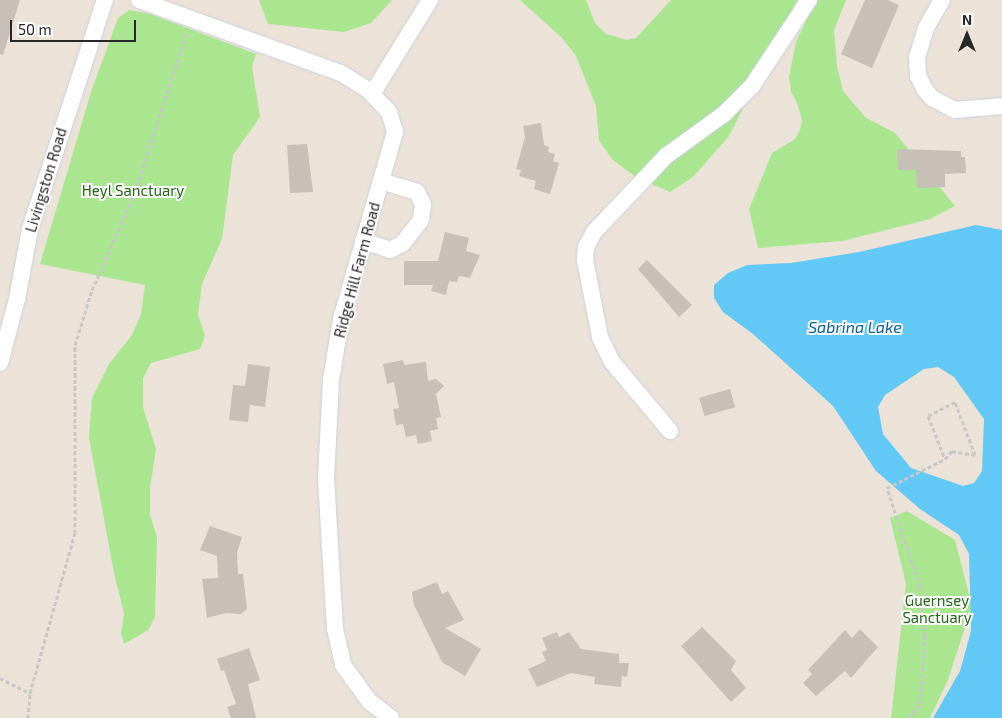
<!DOCTYPE html>
<style>
body{margin:0}
#map{position:relative;width:1002px;height:718px;overflow:hidden;background:#ebe3d7;font-family:"Exo 2",sans-serif}
div>[style]{position:absolute}
.green>*{inset:0;background:#a9e68f}
.water>*{inset:0;background:#62c8f5}
.building>*{inset:0;background:#c6c0b7;transform-origin:0 0}
.path>*{height:3px;margin-top:-1.5px;transform-origin:0;background:repeating-linear-gradient(90deg,#c7c7c7 0 4px,transparent 0 6.5px)}
.roads{filter:drop-shadow(0 0 1px #cdd0e2) drop-shadow(0 0 1px #cdd0e2)}
.minor>*{height:16px;margin:-8px;padding:0 8px;transform-origin:8px;border-radius:8px;background:#fff}
span{translate:-50% -50%;white-space:nowrap;text-align:center;line-height:1.15;-webkit-text-stroke:4px #fff;paint-order:stroke}
.street-label{font-size:15px;color:#272727}
.park-label{font-size:15px;color:#226715}
.water-label{font-size:16px;color:#05629d;font-style:italic}
.north{position:absolute;left:942px;top:10px;width:50px;height:50px;-webkit-text-stroke:4px #fff;paint-order:stroke;rotate:0deg;font-size:14px;font-weight:700;line-height:20px;text-align:center;color:#272727}
.north::after{content:'';display:block;margin:auto;width:18px;height:22px;background:#272727;clip-path:polygon(50% 0,100% 100%,50% 72%,0 100%)}
.scale{position:absolute;left:10px;top:20px;width:126px;height:22px;box-sizing:border-box;border:2px solid #272727;border-top:0;padding-left:6px;font-size:15px;line-height:18px;white-space:nowrap;color:#272727;-webkit-text-stroke:4px #fff;paint-order:stroke}
</style>
<div id="map">
<div class="green">
<i style="clip-path:polygon(259px 0,392px 0,371px 23px,344px 32px,268px 24px)"></i>
<i style="clip-path:polygon(520px 0,586px 0,595px 23px,606px 34px,627px 40px,636px 38px,671px 0,797px 0,729px 136px,693px 177px,670px 192px,637px 178px,613px 160px,599px 141px,596px 106px,576px 56px,562px 38px)"></i>
<i style="clip-path:polygon(816px 0,846px 0,834px 30px,837px 66px,843px 91px,866px 118px,895px 133px,955px 206px,930px 219px,842px 241px,758px 248px,749px 209px,772px 153px,795px 139px,800px 130px,802px 121px,798px 105px,791px 92px,789px 77px,796px 42px)"></i>
<i style="clip-path:polygon(129px 10px,150px 14px,256px 54px,252px 67px,260px 117px,233px 155px,222px 239px,202px 284px,198px 314px,205px 336px,200px 349px,151px 363px,143px 378px,143px 407px,156px 449px,150px 488px,150px 515px,157px 537px,155px 617px,148px 630px,124px 644px,121px 633px,124px 613px,114px 573px,89px 438px,92px 398px,109px 364px,132px 335px,141px 314px,145px 285px,40px 264px,91px 92px,118px 18px)"></i>
<i style="clip-path:polygon(907px 511px,955px 540px,972px 606px,948px 680px,930px 718px,891px 718px,906px 584px,890px 518px)"></i>
</div>
<div class="water">
<i style="clip-path:polygon(evenodd,976px 225px,1002px 230px,1002px 718px,933px 718px,960px 671px,971px 631px,969px 554px,959px 535px,920px 509px,876px 471px,833px 406px,753px 334px,723px 312px,714px 298px,714px 285px,728px 273px,747px 265px,791px 263px,859px 252px,976px 225px,938px 367px,954px 377px,984px 419px,982px 471px,974px 483px,963px 486px,911px 468px,883px 434px,878px 407px,885px 395px,924px 369px,938px 367px)"></i>
</div>
<div class="building">
<i style="clip-path:polygon(0 0,20px 0,3px 55px,0 54px)"></i>
<i style="clip-path:polygon(865px 0,888px 0,899px 5px,872px 68px,841px 54px)"></i>
<i style="clip-path:polygon(541px 123px,544px 145px,549px 147px,548px 152px,555px 154px,553px 161px,559px 163px,550px 194px,534px 189px,536px 181px,519px 176px,521px 170px,516px 169px,525px 137px,523px 126px)"></i>
<i style="clip-path:polygon(307px 144px,313px 192px,290px 193px,287px 145px)"></i>
<i style="clip-path:polygon(897px 149px,961px 151px,961px 157px,965px 157px,966px 173px,945px 174px,945px 187px,917px 188px,916px 170px,898px 170px)"></i>
<i style="clip-path:polygon(445px 232px,469px 238px,466px 251px,480px 255px,470px 278px,459px 276px,457px 282px,449px 281px,446px 295px,431px 291px,433px 285px,404px 285px,404px 261px,438px 261px)"></i>
<i style="clip-path:polygon(647px 260px,692px 305px,679px 317px,638px 269px)"></i>
<i style="clip-path:polygon(403px 360px,404px 365px,426px 362px,428px 381px,436px 379px,444px 386px,436px 394px,441px 417px,436px 418px,438px 429px,430px 431px,432px 441px,418px 444px,416px 435px,406px 437px,403px 424px,396px 425px,393px 409px,399px 408px,394px 382px,387px 384px,383px 364px)"></i>
<i style="clip-path:polygon(248px 364px,270px 367px,265px 407px,250px 405px,248px 422px,229px 420px,233px 385px,245px 386px)"></i>
<i style="left:730px;top:389px;width:19px;height:32px;rotate:74deg"></i>
<i style="clip-path:polygon(210px 526px,242px 537px,237px 553px,238px 574px,243px 574px,247px 609px,241px 614px,226px 613px,207px 618px,202px 579px,218px 578px,217px 556px,200px 550px)"></i>
<i style="clip-path:polygon(437px 582px,442px 594px,448px 591px,464px 620px,445px 628px,481px 649px,465px 676px,442px 662px,414px 605px,412px 592px)"></i>
<i style="clip-path:polygon(702px 627px,736px 661px,731px 670px,746px 688px,731px 702px,681px 646px)"></i>
<i style="clip-path:polygon(860px 629px,878px 647px,851px 678px,845px 671px,816px 696px,803px 683px,812px 674px,808px 670px,845px 630px,852px 638px)"></i>
<i style="clip-path:polygon(557px 632px,559px 637px,569px 632px,581px 649px,619px 654px,619px 663px,629px 663px,627px 677px,622px 676px,621px 687px,594px 684px,595px 677px,571px 673px,537px 687px,528px 669px,546px 661px,542px 652px,547px 650px,542px 638px)"></i>
<i style="clip-path:polygon(249px 648px,260px 680px,248px 684px,256px 718px,231px 718px,227px 707px,236px 704px,224px 670px,221px 671px,217px 659px)"></i>
</div>
<div class="path">
<i style="left:0;top:678px;width:34px;rotate:27deg"></i>
<i style="left:28px;top:718px;width:25px;rotate:-85deg"></i>
<i style="left:30px;top:693px;width:166px;rotate:-74.3deg"></i>
<i style="left:75px;top:533px;width:188px;rotate:-90deg"></i>
<i style="left:75px;top:345px;width:58px;rotate:-72.8deg"></i>
<i style="left:92px;top:290px;width:107px;rotate:-66.3deg"></i>
<i style="left:135px;top:192px;width:168px;rotate:-72deg"></i>
<i style="left:908px;top:718px;width:18px;rotate:-49deg"></i>
<i style="left:920px;top:704px;width:68px;rotate:-85.8deg"></i>
<i style="left:925px;top:636px;width:49px;rotate:-95.8deg"></i>
<i style="left:920px;top:587px;width:104px;rotate:-108.4deg"></i>
<i style="left:887px;top:488px;width:65px;rotate:-26.6deg"></i>
<i style="left:945px;top:459px;width:11px;rotate:-49deg"></i>
<i style="left:952px;top:451px;width:23px;rotate:10deg"></i>
<i style="left:975px;top:455px;width:57px;rotate:-110.7deg"></i>
<i style="left:955px;top:402px;width:30px;rotate:153deg"></i>
<i style="left:928px;top:416px;width:46px;rotate:68.4deg"></i>
</div>
<div class="roads">
<div class="minor">
<i style="left:139px;top:0;width:215px;rotate:19.9deg"></i>
<i style="left:341px;top:73px;width:32px;rotate:32deg"></i>
<i style="left:368px;top:90px;width:30px;rotate:46deg"></i>
<i style="left:389px;top:112px;width:21px;rotate:73deg"></i>
<i style="left:395px;top:132px;width:195px;rotate:106.1deg"></i>
<i style="left:341px;top:319px;width:62px;rotate:99.3deg"></i>
<i style="left:331px;top:380px;width:98px;rotate:92.9deg"></i>
<i style="left:326px;top:478px;width:151px;rotate:86.6deg"></i>
<i style="left:335px;top:629px;width:37px;rotate:77deg"></i>
<i style="left:343px;top:665px;width:46px;rotate:53.9deg"></i>
<i style="left:370px;top:702px;width:26px;rotate:37deg"></i>
<i style="left:942px;top:0;width:32px;rotate:120deg"></i>
<i style="left:926px;top:28px;width:30px;rotate:107deg"></i>
<i style="left:917px;top:57px;width:19px;rotate:87deg"></i>
<i style="left:918px;top:76px;width:16px;rotate:63deg"></i>
<i style="left:925px;top:90px;width:11px;rotate:49deg"></i>
<i style="left:932px;top:98px;width:26px;rotate:28deg"></i>
<i style="left:955px;top:110px;width:47px;rotate:-4.9deg"></i>
<i style="left:372px;top:94px;width:110px;rotate:-58.3deg"></i>
<i style="left:363px;top:241px;width:28px;rotate:18deg"></i>
<i style="left:390px;top:250px;width:15px;rotate:-28deg"></i>
<i style="left:403px;top:243px;width:29px;rotate:-52deg"></i>
<i style="left:421px;top:220px;width:16px;rotate:-83deg"></i>
<i style="left:423px;top:204px;width:13px;rotate:-117deg"></i>
<i style="left:417px;top:192px;width:38px;rotate:-163deg"></i>
<i style="left:0;top:363px;width:66px;rotate:-75.1deg"></i>
<i style="left:17px;top:299px;width:71px;rotate:-79.5deg"></i>
<i style="left:30px;top:229px;width:241px;rotate:-71.9deg"></i>
<i style="left:670px;top:431px;width:90px;rotate:-130deg"></i>
<i style="left:612px;top:362px;width:28px;rotate:-116deg"></i>
<i style="left:600px;top:337px;width:78px;rotate:-101deg"></i>
<i style="left:585px;top:260px;width:13px;rotate:-86deg"></i>
<i style="left:586px;top:247px;width:17px;rotate:-62deg"></i>
<i style="left:594px;top:232px;width:105px;rotate:-46.5deg"></i>
<i style="left:666px;top:156px;width:72px;rotate:-35.9deg"></i>
<i style="left:724px;top:114px;width:40px;rotate:-45deg"></i>
<i style="left:752px;top:86px;width:103px;rotate:-56.5deg"></i>
</div>
</div>
<div class="street-label">
<span style="left:46px;top:180px;rotate:-73deg">Livingston Road</span>
<span style="left:357px;top:270px;rotate:-75deg">Ridge Hill Farm Road</span>
</div>
<div class="park-label">
<span style="left:133px;top:191px">Heyl Sanctuary</span>
<span style="left:937px;top:609px">Guernsey<br>Sanctuary</span>
</div>
<div class="water-label">
<span style="left:855px;top:327px">Sabrina Lake</span>
</div>
<div class="north">N</div>
<div class="scale">50 m</div>
</div>
